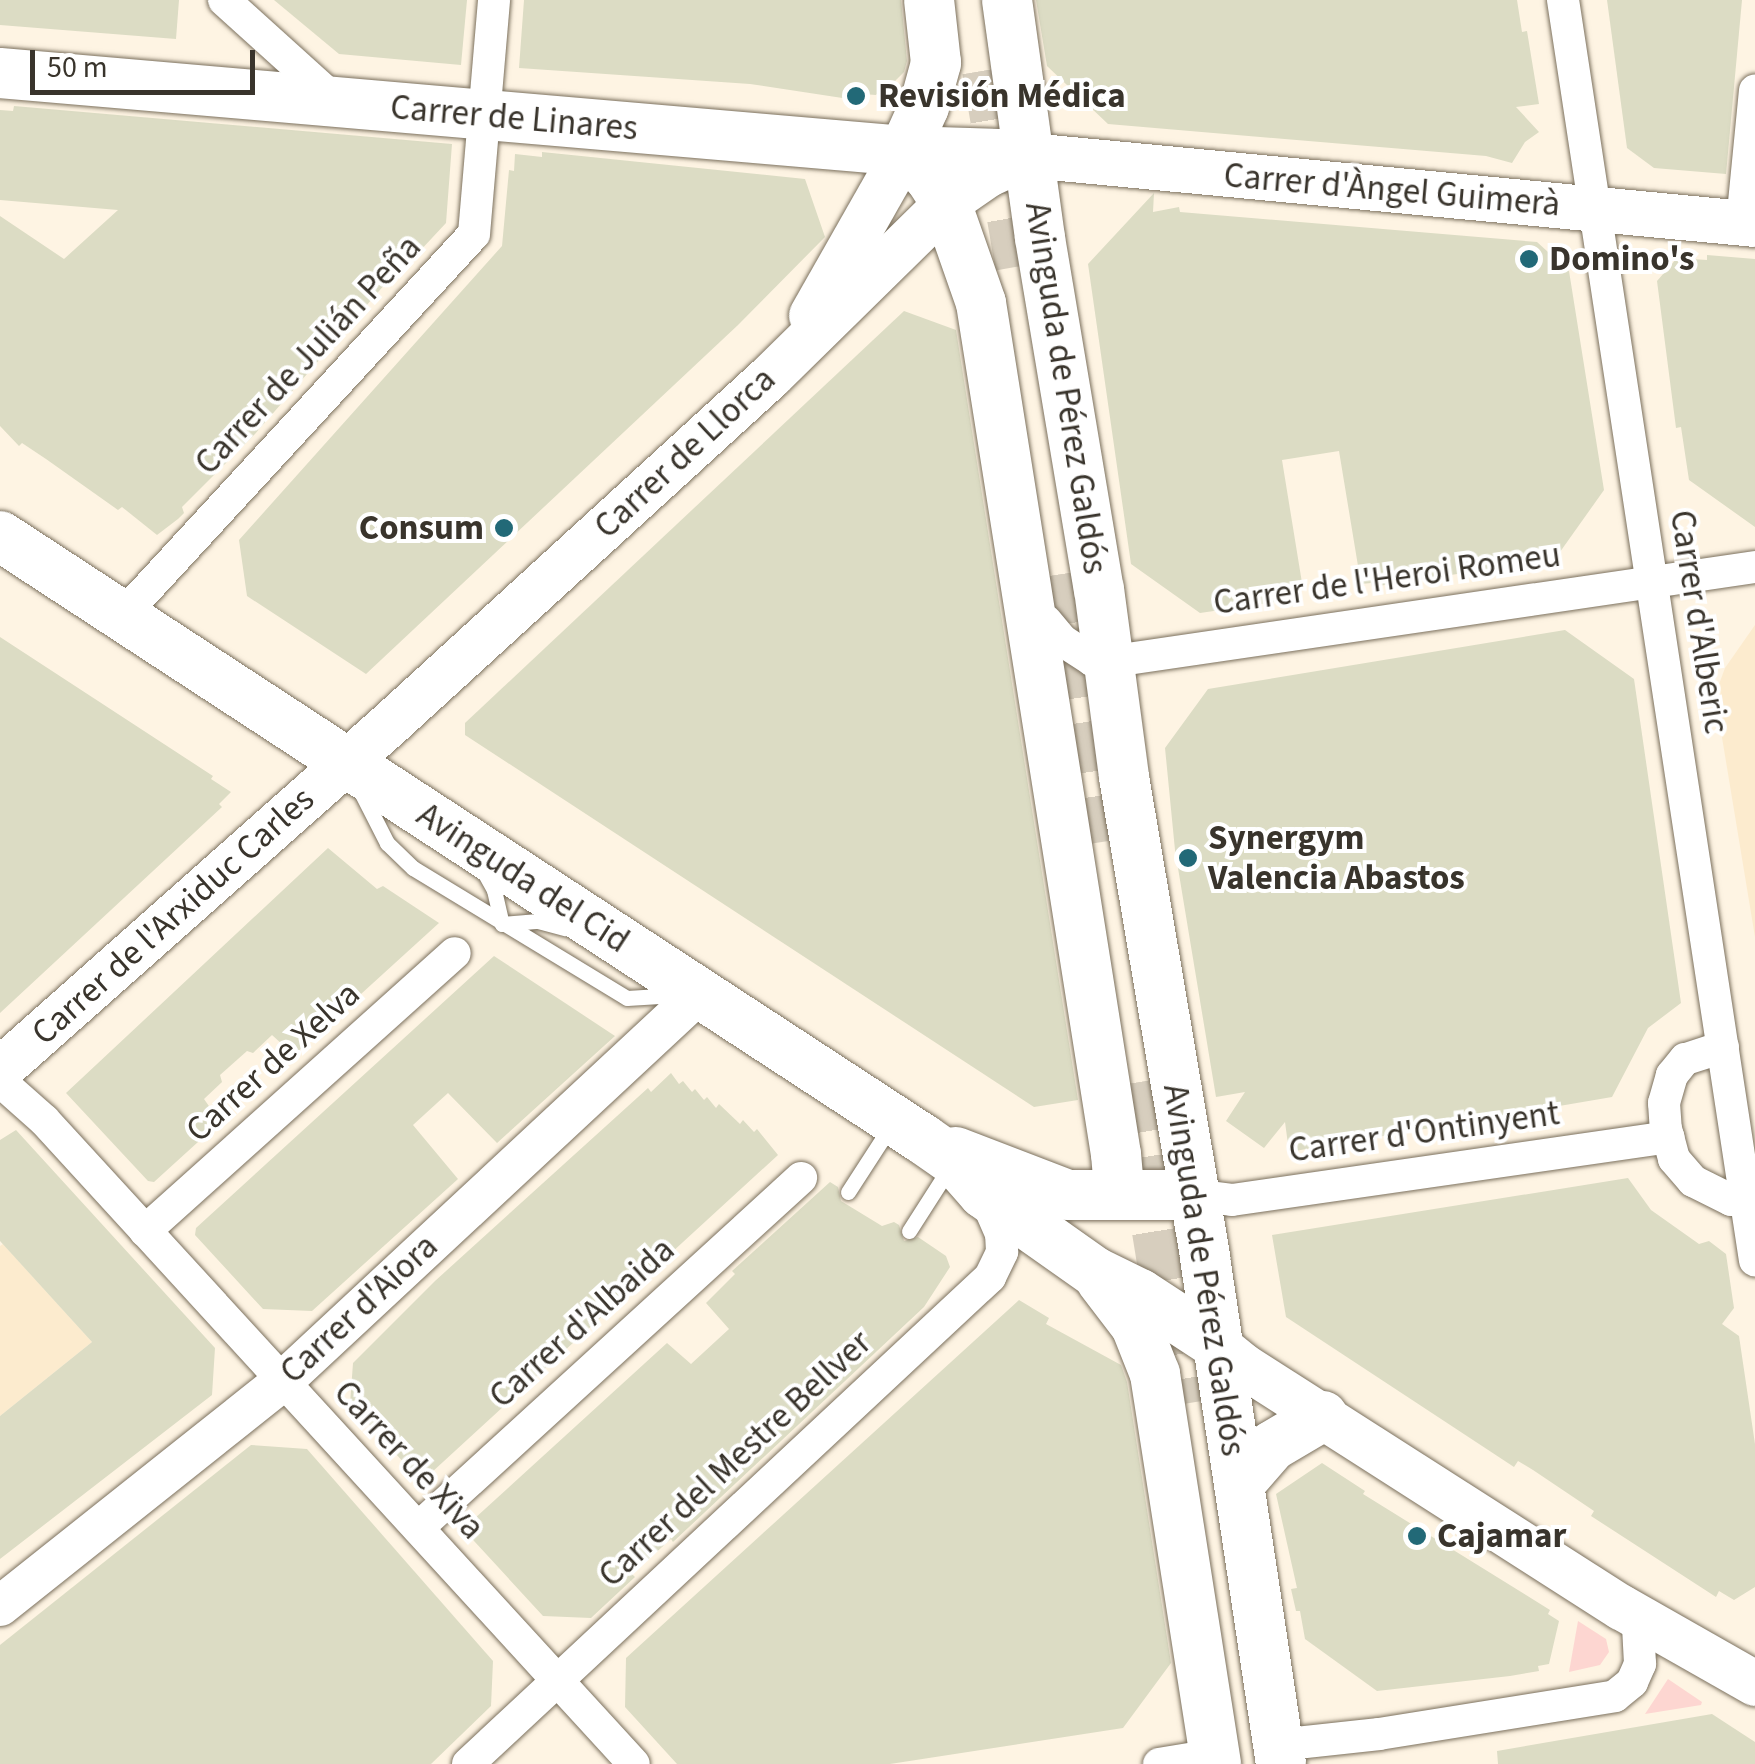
<!DOCTYPE html>
<meta charset="utf-8">
<style>
body{margin:0}
#map{position:relative;width:1755px;height:1764px;overflow:hidden;background:#fef4e3;font-family:"Source Sans 3",sans-serif}
div>[style]{position:absolute}
.built>*{inset:0;background:#fcebce}
.green>*{inset:0;background:#fdd6d1}
.building>*{inset:0;background:#dcdcc4}
.primary-tunnel>*{height:50px;margin-top:-25px;transform-origin:0;background:repeating-linear-gradient(90deg,#d7cebe 0 50px,transparent 0 75px)}
.roads{filter:drop-shadow(0 0 2px #7b705d) drop-shadow(0 0 2px #7b705d)}
.service>*{height:15px;margin:-7.5px;padding:0 7.5px;transform-origin:7.5px;border-radius:7.5px;background:#fff}
.minor>*{height:32px;margin:-16px;padding:0 16px;transform-origin:16px;border-radius:16px;background:#fff}
.tertiary>*{height:40px;margin:-20px;padding:0 20px;transform-origin:20px;border-radius:20px;background:#fff}
.secondary>*{height:45px;margin:-22.5px;padding:0 22.5px;transform-origin:22.5px;border-radius:22.5px;background:#fff}
.primary>*{height:50px;margin:-25px;padding:0 25px;transform-origin:25px;border-radius:25px;background:#fff}
.dots>*{width:28px;height:28px;translate:-50% -50%;box-sizing:border-box;border:5px solid #fff;border-radius:50%}
span{translate:-50% -50%;white-space:nowrap;text-align:center;line-height:1.15;-webkit-text-stroke:8px #fff;paint-order:stroke}
.poi-label{font-size:35px;color:#39342c;font-weight:700}
.left{translate:0 -50%;text-align:left}
.right{translate:-100% -50%;text-align:right}
.street-label{font-size:35px;color:#39342c}
.scale{position:absolute;left:30px;top:50px;width:225px;height:45px;box-sizing:border-box;border:5px solid #39342c;border-top:0;padding-left:12px;font-size:30px;line-height:35px;white-space:nowrap;color:#39342c;-webkit-text-stroke:8px #fff;paint-order:stroke}
</style>
<div id="map">
<div class="built">
<i style="clip-path:polygon(1755px 625px,1755px 937px,1715px 695px,1725px 668px)"></i>
<i style="clip-path:polygon(3px 1244px,92px 1342px,0 1416px,0 1246px)"></i>
</div>
<div class="green">
<i style="clip-path:polygon(1578px 1621px,1606px 1639px,1609px 1652px,1600px 1665px,1569px 1672px)"></i>
<i style="clip-path:polygon(1668px 1679px,1702px 1702px,1701px 1705px,1645px 1714px)"></i>
</div>
<div class="building">
<i style="clip-path:polygon(0 0,179px 0,176px 39px,0 25px)"></i>
<i style="clip-path:polygon(274px 0,467px 0,461px 65px,339px 54px)"></i>
<i style="clip-path:polygon(524px 0,901px 0,907px 61px,904px 72px,891px 85px,888px 81px,876px 95px,849px 93px,849px 99px,750px 84px,519px 68px)"></i>
<i style="clip-path:polygon(1036px 0,1517px 0,1522px 32px,1527px 31px,1539px 104px,1516px 107px,1539px 132px,1525px 142px,1512px 163px,1486px 156px,1108px 124px,1047px 66px)"></i>
<i style="clip-path:polygon(1607px 0,1742px 0,1726px 174px,1654px 168px,1627px 148px)"></i>
<i style="clip-path:polygon(14px 106px,452px 144px,446px 223px,418px 253px,412px 253px,255px 434px,182px 507px,184px 513px,178px 519px,157px 535px,122px 507px,118px 510px,46px 459px,22px 443px,19px 446px,0 426px,0 216px,64px 259px,118px 210px,0 200px,0 110px,13px 111px)"></i>
<i style="clip-path:polygon(542px 152px,805px 179px,825px 237px,738px 325px,366px 674px,247px 596px,239px 540px,502px 246px,509px 170px,514px 171px,515px 154px,542px 157px)"></i>
<i style="clip-path:polygon(1154px 193px,1153px 212px,1179px 207px,1180px 212px,1537px 242px,1569px 271px,1604px 490px,1555px 559px,1372px 587px,1371px 583px,1361px 584px,1339px 451px,1282px 460px,1303px 589px,1296px 599px,1200px 613px,1131px 564px,1088px 264px)"></i>
<i style="clip-path:polygon(1707px 255px,1755px 259px,1755px 527px,1689px 480px,1681px 427px,1676px 428px,1657px 281px,1677px 258px,1707px 260px)"></i>
<i style="clip-path:polygon(904px 311px,956px 330px,1078px 1100px,1034px 1107px,465px 735px,465px 723px)"></i>
<i style="clip-path:polygon(1565px 630px,1634px 679px,1681px 1003px,1648px 1028px,1612px 1097px,1289px 1152px,1285px 1122px,1264px 1148px,1226px 1121px,1245px 1092px,1216px 1097px,1175px 850px,1165px 748px,1208px 689px)"></i>
<i style="clip-path:polygon(0 637px,213px 776px,211px 779px,231px 792px,219px 804px,222px 807px,0 1013px)"></i>
<i style="clip-path:polygon(328px 848px,377px 889px,383px 886px,439px 923px,294px 1055px,272px 1035px,253px 1053px,247px 1051px,220px 1075px,222px 1082px,204px 1099px,220px 1122px,154px 1182px,148px 1181px,66px 1093px)"></i>
<i style="clip-path:polygon(494px 956px,615px 1036px,497px 1143px,448px 1093px,413px 1125px,458px 1179px,312px 1311px,263px 1309px,195px 1235px,196px 1228px)"></i>
<i style="clip-path:polygon(671px 1073px,679px 1084px,683px 1081px,692px 1092px,695px 1089px,704px 1100px,707px 1097px,716px 1108px,719px 1104px,740px 1124px,743px 1120px,754px 1132px,757px 1129px,778px 1155px,431px 1473px,428px 1470px,418px 1478px,350px 1404px,353px 1363px,435px 1281px,648px 1088px,651px 1092px)"></i>
<i style="clip-path:polygon(16px 1130px,215px 1348px,212px 1395px,0 1559px,0 1416px,92px 1342px,0 1241px,0 1140px)"></i>
<i style="clip-path:polygon(1628px 1178px,1651px 1210px,1699px 1244px,1709px 1241px,1726px 1254px,1734px 1308px,1722px 1324px,1739px 1336px,1755px 1444px,1755px 1587px,1734px 1600px,1719px 1591px,1716px 1597px,1591px 1516px,1594px 1511px,1533px 1470px,1518px 1461px,1514px 1467px,1286px 1317px,1272px 1235px)"></i>
<i style="clip-path:polygon(830px 1182px,838px 1187px,841px 1201px,882px 1226px,894px 1222px,899px 1225px,904px 1241px,918px 1237px,946px 1256px,950px 1267px,924px 1307px,673px 1542px,671px 1539px,632px 1574px,635px 1577px,591px 1618px,543px 1616px,463px 1529px,667px 1343px,691px 1364px,729px 1329px,706px 1303px,735px 1274px,732px 1271px)"></i>
<i style="clip-path:polygon(1019px 1300px,1049px 1318px,1046px 1324px,1121px 1365px,1127px 1382px,1171px 1663px,1123px 1728px,890px 1764px,677px 1764px,625px 1707px,626px 1658px)"></i>
<i style="clip-path:polygon(251px 1445px,307px 1449px,493px 1661px,491px 1706px,431px 1764px,0 1764px,0 1645px)"></i>
<i style="clip-path:polygon(1322px 1463px,1365px 1491px,1363px 1494px,1550px 1610px,1548px 1614px,1559px 1621px,1549px 1664px,1538px 1666px,1539px 1671px,1510px 1676px,1377px 1691px,1305px 1639px,1300px 1611px,1296px 1611px,1291px 1589px,1297px 1588px,1276px 1494px)"></i>
<i style="clip-path:polygon(1712px 1714px,1755px 1742px,1755px 1764px,1498px 1764px,1497px 1751px)"></i>
</div>
<div class="primary-tunnel">
<i style="left:987px;top:70px;width:199px;rotate:80.4deg"></i>
<i style="left:1068px;top:573px;width:271px;rotate:81.3deg"></i>
<i style="left:1133px;top:1083px;width:325px;rotate:80.8deg"></i>
</div>
<div class="roads">
<div class="service">
<i style="left:359px;top:788px;width:62px;rotate:63deg"></i>
<i style="left:387px;top:843px;width:36px;rotate:44deg"></i>
<i style="left:413px;top:868px;width:250px;rotate:31.3deg"></i>
<i style="left:627px;top:998px;width:49px;rotate:-3.5deg"></i>
<i style="left:483px;top:870px;width:23px;rotate:61deg"></i>
<i style="left:494px;top:890px;width:35px;rotate:77deg"></i>
<i style="left:502px;top:924px;width:36px;rotate:-5deg"></i>
<i style="left:538px;top:921px;width:28px;rotate:15deg"></i>
<i style="left:848px;top:1192px;width:81px;rotate:-57.1deg"></i>
<i style="left:909px;top:1231px;width:76px;rotate:-57.4deg"></i>
</div>
<div class="minor">
<i style="left:224px;top:0;width:155px;rotate:42.1deg"></i>
<i style="left:1563px;top:0;width:1275px;rotate:81.34deg"></i>
<i style="left:1742px;top:223px;width:133px;rotate:-84.4deg"></i>
<i style="left:122px;top:616px;width:519px;rotate:-47.34deg"></i>
<i style="left:474px;top:234px;width:235px;rotate:-85.1deg"></i>
<i style="left:1046px;top:621px;width:26px;rotate:50deg"></i>
<i style="left:1063px;top:641px;width:35px;rotate:33deg"></i>
<i style="left:1092px;top:660px;width:15px;rotate:8deg"></i>
<i style="left:1107px;top:662px;width:655px;rotate:-8.34deg"></i>
<i style="left:1723px;top:1047px;width:40px;rotate:162deg"></i>
<i style="left:1685px;top:1059px;width:21px;rotate:129deg"></i>
<i style="left:1672px;top:1075px;width:29px;rotate:106deg"></i>
<i style="left:1664px;top:1103px;width:26px;rotate:86deg"></i>
<i style="left:1666px;top:1129px;width:31px;rotate:75deg"></i>
<i style="left:1674px;top:1159px;width:29px;rotate:49deg"></i>
<i style="left:1693px;top:1181px;width:42px;rotate:26.6deg"></i>
<i style="left:1731px;top:1200px;width:15px"></i>
<i style="left:0;top:1081px;width:59px;rotate:41.6deg"></i>
<i style="left:44px;top:1120px;width:873px;rotate:47.51deg"></i>
<i style="left:1192px;top:1195px;width:40px;rotate:7.1deg"></i>
<i style="left:1232px;top:1200px;width:441px;rotate:-8.2deg"></i>
<i style="left:145px;top:1231px;width:416px;rotate:-41.9deg"></i>
<i style="left:418px;top:1528px;width:519px;rotate:-42.42deg"></i>
<i style="left:1278px;top:1745px;width:102px;rotate:-6.2deg"></i>
<i style="left:1379px;top:1734px;width:239px;rotate:-9.1deg"></i>
<i style="left:1615px;top:1696px;width:22px;rotate:-39deg"></i>
<i style="left:1632px;top:1682px;width:20px;rotate:-66deg"></i>
<i style="left:1640px;top:1664px;width:37px;rotate:-93deg"></i>
<i style="left:1638px;top:1627px;width:26px;rotate:-130deg"></i>
<i style="left:468px;top:1764px;width:714px;rotate:-43.01deg"></i>
<i style="left:990px;top:1277px;width:28px;rotate:-64deg"></i>
<i style="left:1002px;top:1252px;width:18px;rotate:-93deg"></i>
<i style="left:1001px;top:1234px;width:40px;rotate:-113.4deg"></i>
<i style="left:1159px;top:1764px;width:56px;rotate:-9.3deg"></i>
</div>
<div class="tertiary">
<i style="left:0;top:1606px;width:362px;rotate:-38.5deg"></i>
<i style="left:283px;top:1381px;width:570px;rotate:-42.94deg"></i>
</div>
<div class="secondary">
<i style="left:811px;top:315px;width:189px;rotate:-60.4deg"></i>
<i style="left:0;top:1069px;width:520px;rotate:-41.57deg"></i>
<i style="left:389px;top:724px;width:516px;rotate:-42.41deg"></i>
<i style="left:770px;top:376px;width:247px;rotate:-44.5deg"></i>
<i style="left:946px;top:203px;width:51px;rotate:-34.6deg"></i>
<i style="left:988px;top:174px;width:45px;rotate:-24.9deg"></i>
<i style="left:1029px;top:155px;width:729px;rotate:5.43deg"></i>
<i style="left:1215px;top:1343px;width:35px;rotate:39deg"></i>
<i style="left:1242px;top:1365px;width:450px;rotate:32.6deg"></i>
<i style="left:1621px;top:1607px;width:154px;rotate:29.6deg"></i>
</div>
<div class="primary">
<i style="left:1007px;top:0;width:240px;rotate:82.1deg"></i>
<i style="left:1040px;top:238px;width:356px;rotate:80.5deg"></i>
<i style="left:1099px;top:589px;width:190px;rotate:82.4deg"></i>
<i style="left:1124px;top:777px;width:488px;rotate:80.4deg"></i>
<i style="left:1205px;top:1258px;width:512px;rotate:81.46deg"></i>
<i style="left:0;top:73px;width:907px;rotate:4.93deg"></i>
<i style="left:904px;top:151px;width:125px;rotate:1.8deg"></i>
<i style="left:904px;top:151px;width:37px;rotate:46deg"></i>
<i style="left:930px;top:178px;width:30px;rotate:57deg"></i>
<i style="left:946px;top:203px;width:106px;rotate:70.7deg"></i>
<i style="left:981px;top:303px;width:862px;rotate:80.99deg"></i>
<i style="left:1116px;top:1154px;width:22px;rotate:85deg"></i>
<i style="left:1118px;top:1176px;width:20px;rotate:114deg"></i>
<i style="left:904px;top:151px;width:48px;rotate:-65.6deg"></i>
<i style="left:924px;top:107px;width:46px;rotate:-74.7deg"></i>
<i style="left:936px;top:63px;width:63px;rotate:-96.3deg"></i>
<i style="left:0;top:536px;width:1103px;rotate:33.16deg"></i>
<i style="left:923px;top:1139px;width:39px;rotate:35deg"></i>
<i style="left:955px;top:1161px;width:43px;rotate:48.8deg"></i>
<i style="left:983px;top:1193px;width:137px;rotate:35.2deg"></i>
<i style="left:1095px;top:1272px;width:50px;rotate:26.1deg"></i>
<i style="left:1140px;top:1294px;width:90px;rotate:33.2deg"></i>
<i style="left:956px;top:1152px;width:120px;rotate:21deg"></i>
<i style="left:1068px;top:1195px;width:124px"></i>
<i style="left:1101px;top:1280px;width:58px;rotate:52.7deg"></i>
<i style="left:1136px;top:1326px;width:52px;rotate:68.4deg"></i>
<i style="left:1155px;top:1374px;width:395px;rotate:81.1deg"></i>
<i style="left:1239px;top:1484px;width:50px;rotate:-49deg"></i>
<i style="left:1272px;top:1446px;width:59px;rotate:-30.5deg"></i>
</div>
</div>
<div class="dots">
<i style="left:856px;top:96px;background:#226977"></i>
<i style="left:1529px;top:259px;background:#226977"></i>
<i style="left:504px;top:528px;background:#226977"></i>
<i style="left:1188px;top:858px;background:#226977"></i>
<i style="left:1417px;top:1536px;background:#226977"></i>
</div>
<div class="poi-label">
<span class="left" style="left:878px;top:96px">Revisión Médica</span>
<span class="left" style="left:1549px;top:259px">Domino's</span>
<span class="right" style="left:484px;top:528px">Consum</span>
<span class="left" style="left:1208px;top:858px">Synergym<br>Valencia Abastos</span>
<span class="left" style="left:1437px;top:1536px">Cajamar</span>
</div>
<div class="street-label">
<span style="left:514px;top:118px;rotate:5deg">Carrer de Linares</span>
<span style="left:1392px;top:190px;rotate:5deg">Carrer d'Àngel Guimerà</span>
<span style="left:308px;top:355px;rotate:-47deg">Carrer de Julián Peña</span>
<span style="left:1066px;top:388px;rotate:81deg">Avinguda de Pérez Galdós</span>
<span style="left:685px;top:453px;rotate:-43deg">Carrer de Llorca</span>
<span style="left:1387px;top:579px;rotate:-8deg">Carrer de l'Heroi Romeu</span>
<span style="left:1699px;top:622px;rotate:81deg">Carrer d'Alberic</span>
<span style="left:523px;top:878px;rotate:33deg">Avinguda del Cid</span>
<span style="left:173px;top:916px;rotate:-42deg">Carrer de l'Arxiduc Carles</span>
<span style="left:273px;top:1062px;rotate:-42deg">Carrer de Xelva</span>
<span style="left:1424px;top:1132px;rotate:-8deg">Carrer d'Ontinyent</span>
<span style="left:1204px;top:1270px;rotate:81deg">Avinguda de Pérez Galdós</span>
<span style="left:359px;top:1309px;rotate:-43deg">Carrer d'Aiora</span>
<span style="left:582px;top:1323px;rotate:-42deg">Carrer d'Albaida</span>
<span style="left:735px;top:1459px;rotate:-43deg">Carrer del Mestre Bellver</span>
<span style="left:409px;top:1460px;rotate:47deg">Carrer de Xiva</span>
</div>
<div class="scale">50 m</div>
</div>
